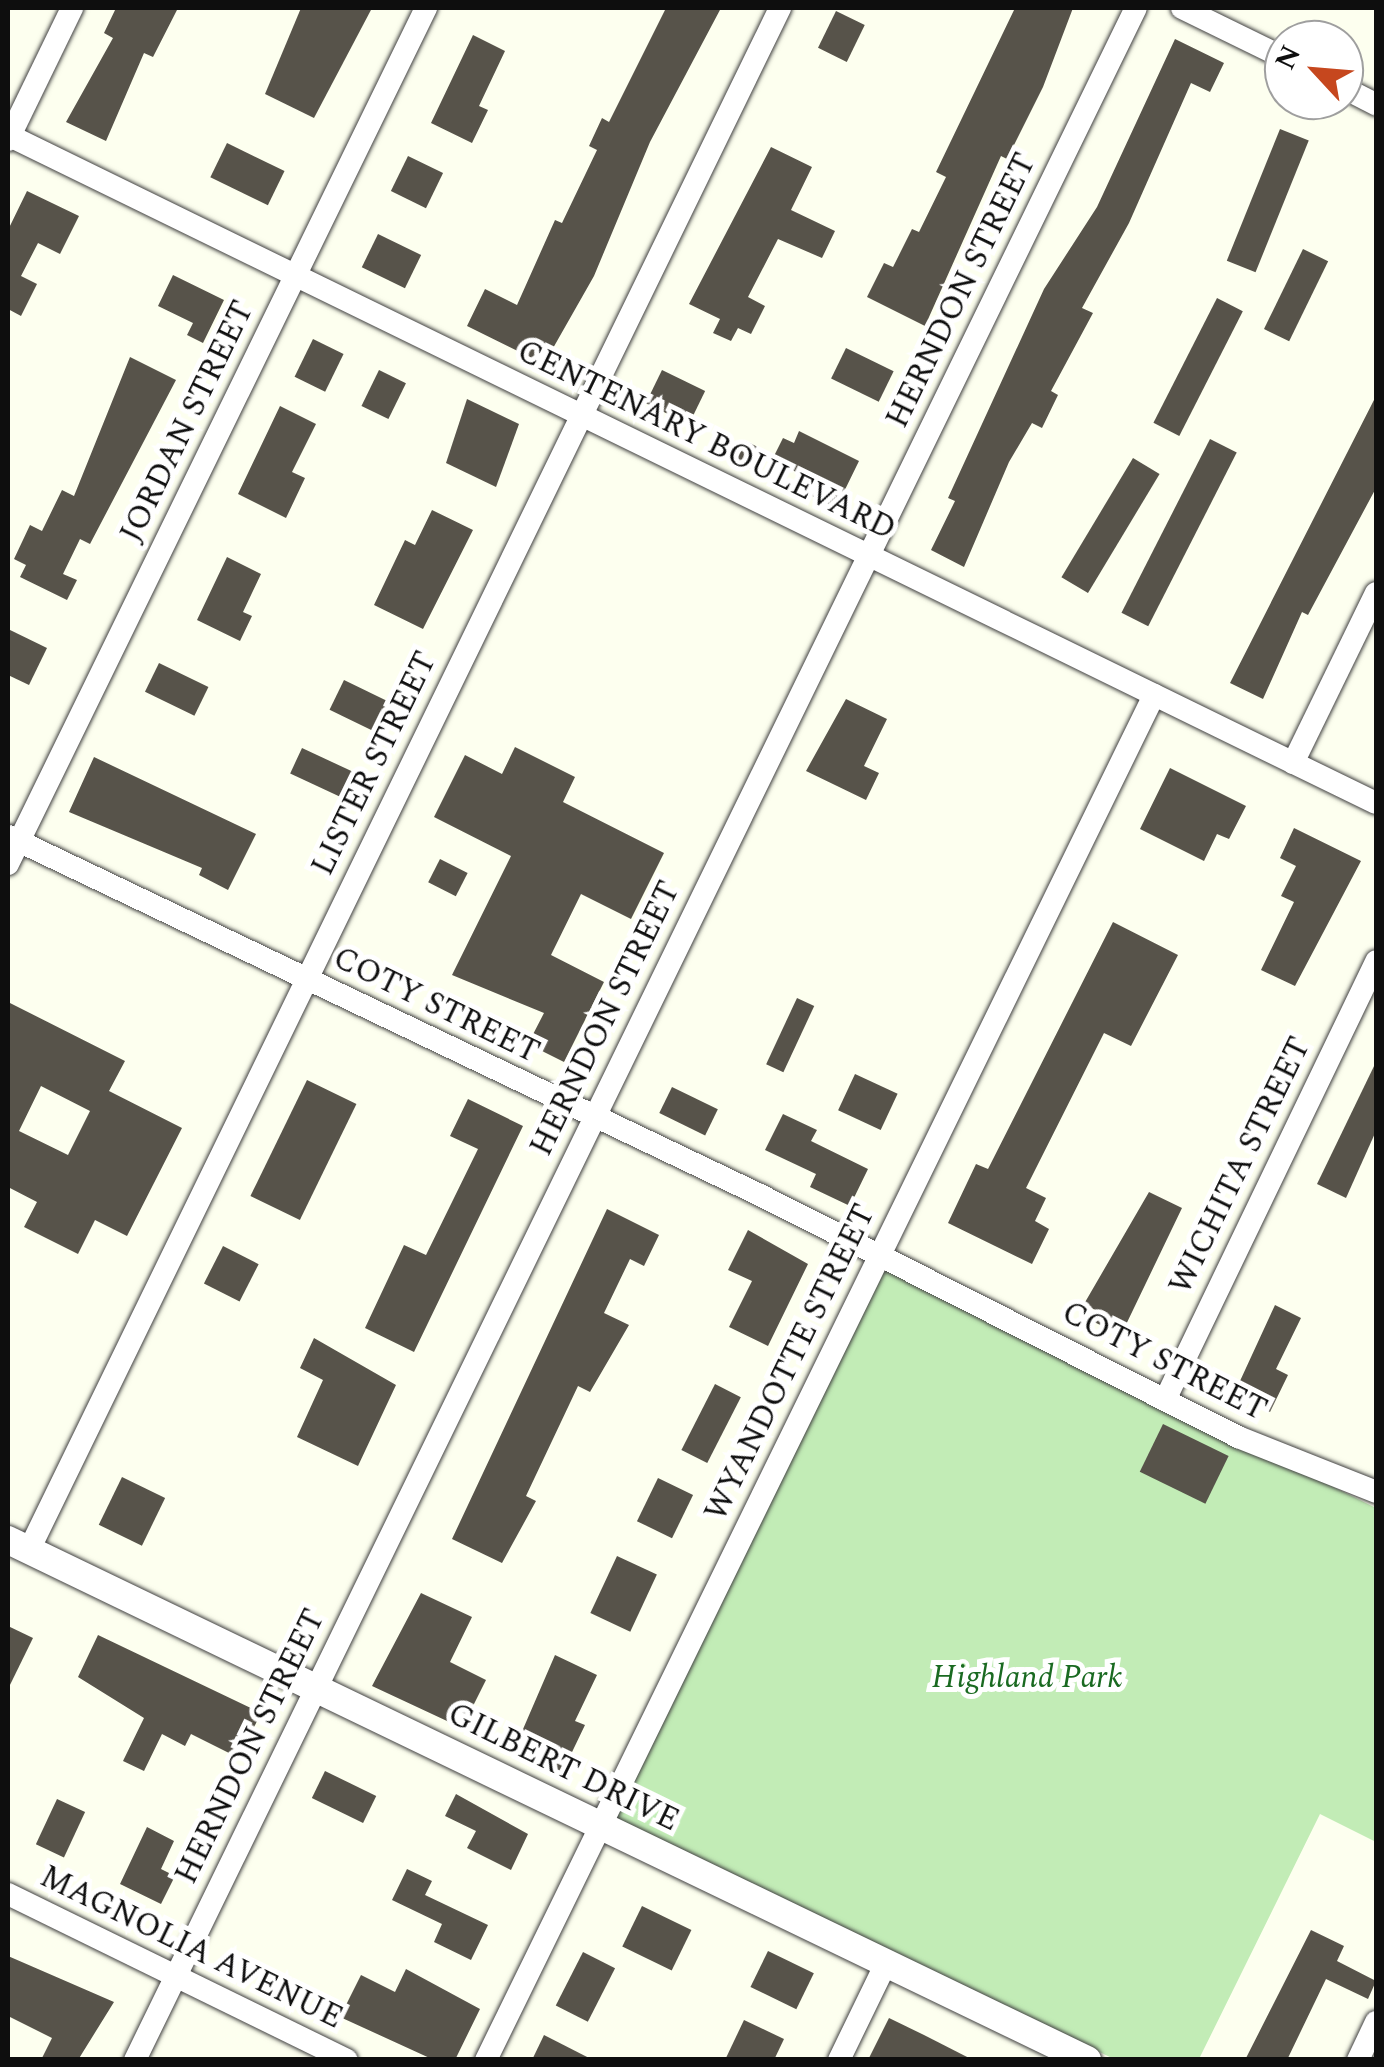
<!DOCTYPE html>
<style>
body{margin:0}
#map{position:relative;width:1384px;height:2067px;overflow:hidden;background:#fdffef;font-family:Spectral,serif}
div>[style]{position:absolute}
.green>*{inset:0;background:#c2ecb6}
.building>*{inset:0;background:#57534a;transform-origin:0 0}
.roads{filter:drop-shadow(0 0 2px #414141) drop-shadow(0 0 2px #414141)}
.minor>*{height:22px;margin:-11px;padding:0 11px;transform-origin:11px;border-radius:11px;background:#fff}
.tertiary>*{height:28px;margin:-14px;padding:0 14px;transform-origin:14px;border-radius:14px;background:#fff}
span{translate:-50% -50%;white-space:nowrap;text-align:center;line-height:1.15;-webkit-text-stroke:10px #fff;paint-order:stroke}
.street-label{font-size:32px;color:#0e0e0e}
.park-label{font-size:32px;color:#1a6a21;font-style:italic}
.frame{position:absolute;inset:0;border:10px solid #0e0e0e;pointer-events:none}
.north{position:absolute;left:1264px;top:20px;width:100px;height:100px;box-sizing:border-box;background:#fff;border:2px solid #9f9f9f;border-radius:50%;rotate:296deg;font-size:28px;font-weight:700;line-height:40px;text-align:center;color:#0e0e0e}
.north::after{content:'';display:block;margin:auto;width:35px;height:45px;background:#c6471e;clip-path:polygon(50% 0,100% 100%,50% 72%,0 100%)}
</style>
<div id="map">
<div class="green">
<i style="clip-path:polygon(882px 1263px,1376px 1508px,1376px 1842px,1320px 1814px,1199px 2059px,1114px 2059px,613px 1817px)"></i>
</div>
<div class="building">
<i style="clip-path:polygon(116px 8px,178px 8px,153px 57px,144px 53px,106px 141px,66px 122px,113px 38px,104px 33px)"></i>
<i style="clip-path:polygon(301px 8px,372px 8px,314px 118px,265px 94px)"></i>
<i style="clip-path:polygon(666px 8px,721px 8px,650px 142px,594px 276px,544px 364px,467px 326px,485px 289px,517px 305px,555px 220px,562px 223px,597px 150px,589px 146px,602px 118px,609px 122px)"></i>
<i style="clip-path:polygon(1015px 8px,1073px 8px,1043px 87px,1007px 159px,1001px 156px,925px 326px,867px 297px,884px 263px,893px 267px,912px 229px,919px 232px,946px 177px,936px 172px)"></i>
<i style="left:836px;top:11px;width:32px;height:41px;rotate:26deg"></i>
<i style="clip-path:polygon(473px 35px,505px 51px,479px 106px,488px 110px,472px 143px,431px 123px)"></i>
<i style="clip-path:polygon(1175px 39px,1224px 63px,1210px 92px,1191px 83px,1129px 223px,1082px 308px,1093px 313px,1051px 391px,1058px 395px,1042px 428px,1032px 423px,1009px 462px,964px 567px,931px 550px,955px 501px,948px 498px,1044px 289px,1097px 207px)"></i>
<i style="left:1280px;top:129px;width:31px;height:142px;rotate:22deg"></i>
<i style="left:227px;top:143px;width:64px;height:38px;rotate:26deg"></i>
<i style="clip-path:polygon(771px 147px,812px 167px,791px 210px,835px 231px,822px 258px,778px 239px,748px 297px,765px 306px,751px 334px,738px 328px,731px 341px,713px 333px,720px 319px,689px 304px)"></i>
<i style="left:408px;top:156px;width:39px;height:39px;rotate:26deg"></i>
<i style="clip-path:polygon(27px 191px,79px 216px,60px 254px,38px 243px,21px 276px,37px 284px,21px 316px,8px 309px,8px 230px)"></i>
<i style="left:378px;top:234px;width:48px;height:37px;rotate:26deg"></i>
<i style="left:1303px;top:249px;width:28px;height:89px;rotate:26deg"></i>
<i style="clip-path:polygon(173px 275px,224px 300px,203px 343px,187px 335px,193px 323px,158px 306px)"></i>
<i style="left:1217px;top:298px;width:29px;height:140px;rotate:27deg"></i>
<i style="left:313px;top:339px;width:34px;height:42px;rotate:26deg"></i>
<i style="left:846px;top:348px;width:53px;height:34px;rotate:26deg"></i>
<i style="clip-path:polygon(130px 357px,176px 380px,90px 544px,80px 539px,63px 574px,77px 580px,67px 600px,20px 577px,26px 565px,14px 559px,30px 525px,42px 531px,62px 490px,74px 496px)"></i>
<i style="left:379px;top:370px;width:30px;height:40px;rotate:26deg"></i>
<i style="left:662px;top:370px;width:48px;height:37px;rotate:26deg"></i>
<i style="clip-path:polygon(1376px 396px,1376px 488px,1308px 615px,1302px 612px,1263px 699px,1230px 683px)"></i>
<i style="clip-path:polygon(467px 399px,519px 424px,496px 487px,446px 463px)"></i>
<i style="clip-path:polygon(280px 406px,316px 424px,292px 472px,305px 478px,286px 518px,238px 494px)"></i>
<i style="clip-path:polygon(799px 431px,859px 461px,836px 508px,792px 486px,798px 473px,772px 460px,783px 438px,794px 443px)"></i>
<i style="left:1210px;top:439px;width:30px;height:195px;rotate:27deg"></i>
<i style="left:746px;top:441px;width:25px;height:23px;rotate:27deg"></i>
<i style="left:1133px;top:458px;width:31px;height:139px;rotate:31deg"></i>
<i style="clip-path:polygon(432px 510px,473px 530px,423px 629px,374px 605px,405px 540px,415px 545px)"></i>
<i style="clip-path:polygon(227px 557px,261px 574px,243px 612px,252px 616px,240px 641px,197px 620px)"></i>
<i style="clip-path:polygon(8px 629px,47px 648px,29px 685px,8px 675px)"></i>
<i style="left:159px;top:663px;width:55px;height:32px;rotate:26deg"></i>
<i style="left:344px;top:680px;width:51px;height:33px;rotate:26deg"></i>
<i style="clip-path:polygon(846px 699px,887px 719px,864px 766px,879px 773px,866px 800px,806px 771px)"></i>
<i style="clip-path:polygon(515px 747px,575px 777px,563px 802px,664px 853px,631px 919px,581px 894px,551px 955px,604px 982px,564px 1062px,528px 1044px,544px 1013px,452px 975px,511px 856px,434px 817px,465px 755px,502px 774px)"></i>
<i style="left:302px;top:748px;width:61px;height:28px;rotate:25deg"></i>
<i style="clip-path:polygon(94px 757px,256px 834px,228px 890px,199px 875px,202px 868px,69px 812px)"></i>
<i style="clip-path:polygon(1170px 768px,1246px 806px,1229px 839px,1217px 834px,1204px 861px,1140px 829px)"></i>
<i style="clip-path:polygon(1294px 828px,1361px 861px,1295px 986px,1261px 970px,1294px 902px,1281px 896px,1296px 866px,1280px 858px)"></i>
<i style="left:440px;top:859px;width:31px;height:26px;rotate:27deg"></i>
<i style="clip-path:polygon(1113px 922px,1178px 955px,1131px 1046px,1104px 1033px,1026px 1188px,1046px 1198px,1035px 1221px,1049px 1229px,1032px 1264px,948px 1223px,976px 1164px,988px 1169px)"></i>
<i style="left:797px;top:998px;width:19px;height:73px;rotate:25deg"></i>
<i style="clip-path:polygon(evenodd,8px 1002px,125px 1061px,109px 1091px,182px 1128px,127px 1236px,95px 1220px,78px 1254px,24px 1227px,37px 1202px,8px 1187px,8px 1002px,41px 1086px,90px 1111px,68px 1155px,19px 1131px,41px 1086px)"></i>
<i style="clip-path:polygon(1376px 1062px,1376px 1131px,1346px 1198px,1317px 1184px)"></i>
<i style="left:855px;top:1074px;width:47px;height:40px;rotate:25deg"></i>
<i style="left:307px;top:1080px;width:55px;height:129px;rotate:26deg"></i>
<i style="left:672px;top:1087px;width:51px;height:29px;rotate:26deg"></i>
<i style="clip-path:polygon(468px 1099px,523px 1126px,414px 1352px,365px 1328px,404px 1245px,426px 1255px,478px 1149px,450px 1136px)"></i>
<i style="clip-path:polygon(783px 1114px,817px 1130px,811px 1141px,868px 1169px,850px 1206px,810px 1187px,816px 1174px,765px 1150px)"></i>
<i style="clip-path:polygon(1149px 1192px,1182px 1208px,1121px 1335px,1092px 1321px,1097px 1311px,1084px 1304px)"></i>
<i style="clip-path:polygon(607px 1209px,659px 1235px,644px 1266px,630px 1259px,604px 1313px,629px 1325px,590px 1392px,578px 1386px,526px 1496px,536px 1501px,502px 1563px,452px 1539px)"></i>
<i style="clip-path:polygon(748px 1230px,808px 1264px,768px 1346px,729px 1327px,752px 1281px,728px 1270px)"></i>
<i style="left:223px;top:1246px;width:40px;height:42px;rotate:27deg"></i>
<i style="clip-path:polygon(1275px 1305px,1301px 1318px,1276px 1369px,1288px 1375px,1270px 1412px,1234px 1394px)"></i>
<i style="clip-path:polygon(314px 1338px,396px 1385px,358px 1466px,297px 1437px,323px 1380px,300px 1368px)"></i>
<i style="left:715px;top:1384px;width:29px;height:74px;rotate:27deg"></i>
<i style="left:1163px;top:1424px;width:73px;height:53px;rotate:26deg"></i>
<i style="left:122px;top:1477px;width:48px;height:53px;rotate:26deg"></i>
<i style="left:658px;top:1478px;width:39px;height:48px;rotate:26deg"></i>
<i style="left:617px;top:1556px;width:44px;height:63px;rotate:25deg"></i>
<i style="clip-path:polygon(421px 1593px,472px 1617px,450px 1662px,486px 1680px,462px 1728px,372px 1686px)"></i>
<i style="clip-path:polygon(8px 1626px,33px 1638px,8px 1689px)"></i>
<i style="clip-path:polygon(98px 1635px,261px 1713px,239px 1758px,191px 1734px,185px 1746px,162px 1734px,144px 1771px,123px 1761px,144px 1718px,78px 1677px)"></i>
<i style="clip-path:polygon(555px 1655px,597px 1675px,575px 1721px,585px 1725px,562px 1773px,514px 1750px)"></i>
<i style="left:325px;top:1771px;width:57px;height:30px;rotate:26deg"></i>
<i style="clip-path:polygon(456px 1794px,528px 1834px,511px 1870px,467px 1848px,476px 1831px,445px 1816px)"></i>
<i style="left:57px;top:1799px;width:31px;height:50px;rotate:25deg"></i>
<i style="clip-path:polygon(147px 1827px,174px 1841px,161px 1869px,175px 1876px,161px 1904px,120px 1884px)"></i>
<i style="clip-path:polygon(407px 1869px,432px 1881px,425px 1895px,488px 1925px,471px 1960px,434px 1942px,442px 1924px,392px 1900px)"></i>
<i style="left:642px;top:1906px;width:55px;height:45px;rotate:26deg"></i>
<i style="clip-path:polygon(1311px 1930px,1344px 1946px,1337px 1961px,1376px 1981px,1368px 1999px,1326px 1979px,1287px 2060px,1245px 2060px)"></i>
<i style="left:768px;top:1951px;width:51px;height:40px;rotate:26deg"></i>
<i style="left:583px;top:1952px;width:36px;height:60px;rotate:27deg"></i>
<i style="clip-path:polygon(8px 1956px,114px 2002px,78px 2060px,41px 2060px,52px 2038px,8px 2016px)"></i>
<i style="clip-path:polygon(406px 1969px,480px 2009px,455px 2060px,434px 2060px,340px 2017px,361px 1975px,395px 1992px)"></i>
<i style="clip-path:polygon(889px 2018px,924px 2035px,973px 2060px,868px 2060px)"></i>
<i style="clip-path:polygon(744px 2020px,784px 2039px,774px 2060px,725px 2060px)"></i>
<i style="clip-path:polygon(544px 2035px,593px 2060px,532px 2060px)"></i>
</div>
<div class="roads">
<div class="minor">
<i style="left:1182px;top:8px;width:114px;rotate:26.1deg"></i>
<i style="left:1344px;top:88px;width:36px;rotate:27deg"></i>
<i style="left:8px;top:135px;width:1522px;rotate:26.03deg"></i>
<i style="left:8px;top:140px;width:147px;rotate:-64.1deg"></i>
<i style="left:1293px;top:763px;width:189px;rotate:-64deg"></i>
<i style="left:8px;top:836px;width:833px;rotate:25.52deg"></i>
<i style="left:760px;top:1195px;width:536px;rotate:26.85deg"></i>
<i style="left:1238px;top:1437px;width:149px;rotate:21.7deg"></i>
<i style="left:8px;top:864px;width:953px;rotate:-63.97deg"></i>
<i style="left:1165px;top:1400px;width:487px;rotate:-64.3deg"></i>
<i style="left:29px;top:1550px;width:1715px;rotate:-64.03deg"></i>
<i style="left:8px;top:1894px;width:377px;rotate:26.1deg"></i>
<i style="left:135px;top:2060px;width:2283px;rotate:-64deg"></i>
<i style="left:486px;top:2060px;width:1520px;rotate:-63.92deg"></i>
<i style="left:839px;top:2060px;width:108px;rotate:-64.1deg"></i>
<i style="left:1358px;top:2060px;width:42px;rotate:-64.7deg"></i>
</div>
<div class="tertiary">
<i style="left:8px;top:1540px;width:1198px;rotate:25.73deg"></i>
</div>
</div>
<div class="street-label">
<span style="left:962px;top:291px;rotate:-64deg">HERNDON STREET</span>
<span style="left:188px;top:422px;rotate:-64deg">JORDAN STREET</span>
<span style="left:706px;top:441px;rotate:26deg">CENTENARY BOULEVARD</span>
<span style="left:375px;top:764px;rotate:-64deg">LISTER STREET</span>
<span style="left:436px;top:1006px;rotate:26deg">COTY STREET</span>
<span style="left:606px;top:1019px;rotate:-64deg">HERNDON STREET</span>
<span style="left:1241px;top:1166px;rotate:-64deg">WICHITA STREET</span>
<span style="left:1164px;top:1362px;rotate:27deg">COTY STREET</span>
<span style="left:791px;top:1363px;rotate:-64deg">WYANDOTTE STREET</span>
<span style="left:251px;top:1747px;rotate:-64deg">HERNDON STREET</span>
<span style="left:563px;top:1768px;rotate:26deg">GILBERT DRIVE</span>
<span style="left:191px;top:1948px;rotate:26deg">MAGNOLIA AVENUE</span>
</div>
<div class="park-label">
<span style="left:1027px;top:1678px">Highland Park</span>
</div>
<div class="frame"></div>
<div class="north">N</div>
</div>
